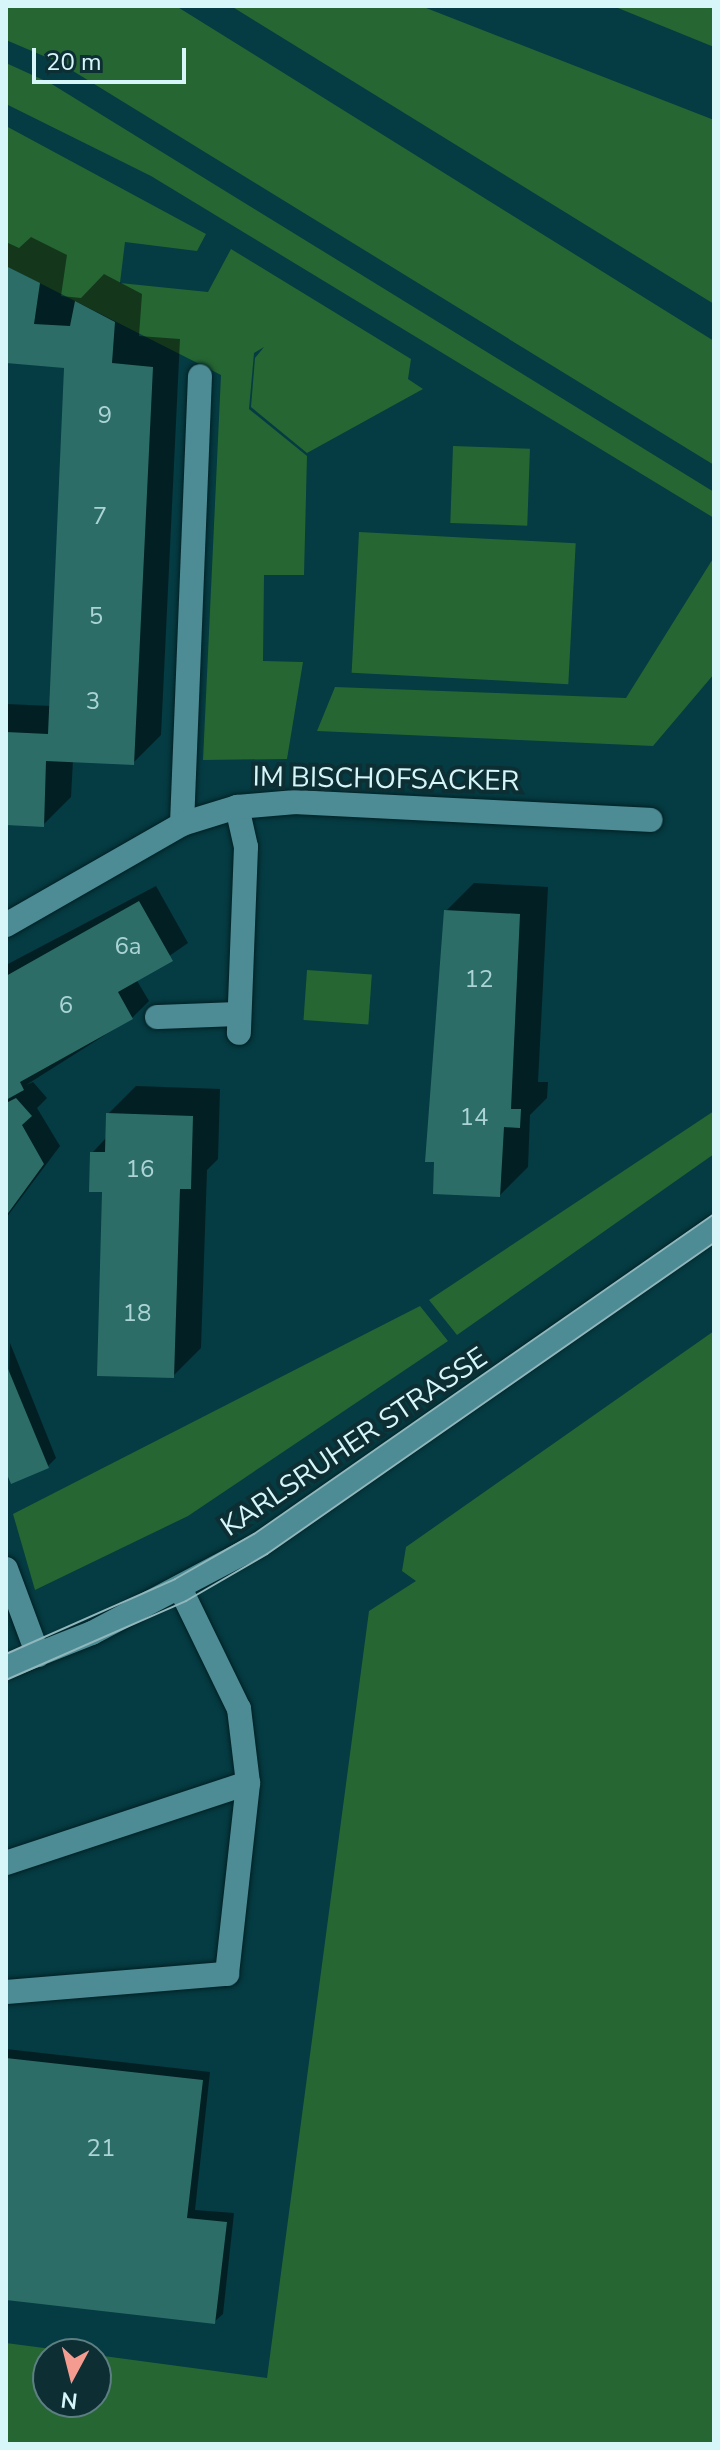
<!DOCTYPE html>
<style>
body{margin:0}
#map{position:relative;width:720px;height:2450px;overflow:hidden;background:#053b42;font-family:"Nunito Sans",sans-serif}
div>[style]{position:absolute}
.green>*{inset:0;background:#266633;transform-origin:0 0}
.shadow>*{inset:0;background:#0007}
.building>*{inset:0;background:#2c6d68}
.roads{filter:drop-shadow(0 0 2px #002125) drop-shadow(0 0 2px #002125)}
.service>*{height:24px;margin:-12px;padding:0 12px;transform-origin:12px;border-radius:12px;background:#4d8c95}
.minor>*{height:24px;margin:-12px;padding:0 12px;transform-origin:12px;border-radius:12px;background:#4d8c95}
.tertiary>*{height:24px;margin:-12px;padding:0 12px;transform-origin:12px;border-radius:12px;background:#4d8c95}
.tram>*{height:2px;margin:-1px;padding:0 1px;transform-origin:1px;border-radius:1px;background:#90b7bc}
span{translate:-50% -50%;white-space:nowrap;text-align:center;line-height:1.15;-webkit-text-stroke:8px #0d2f34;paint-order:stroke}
.number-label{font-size:24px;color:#acd4d6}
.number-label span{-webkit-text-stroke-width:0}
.street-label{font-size:28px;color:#d6f6fa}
.frame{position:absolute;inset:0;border:8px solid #d6f6fa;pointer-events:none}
.north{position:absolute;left:32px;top:2338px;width:80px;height:80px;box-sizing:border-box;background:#0d2f34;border:2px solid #5d7f83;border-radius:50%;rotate:187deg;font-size:22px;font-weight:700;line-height:32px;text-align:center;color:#d6f6fa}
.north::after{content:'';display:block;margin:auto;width:28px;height:36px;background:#f59c91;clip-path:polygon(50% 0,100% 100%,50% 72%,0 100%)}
.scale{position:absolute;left:32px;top:48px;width:154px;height:36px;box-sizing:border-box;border:4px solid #d6f6fa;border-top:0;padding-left:10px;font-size:24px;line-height:28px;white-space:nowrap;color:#d6f6fa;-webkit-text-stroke:6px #0d2f34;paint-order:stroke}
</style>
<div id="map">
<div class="green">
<i style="clip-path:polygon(6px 6px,176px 6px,714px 341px,714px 465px,60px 63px,6px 40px)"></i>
<i style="clip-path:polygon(231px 6px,421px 6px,714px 120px,714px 304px)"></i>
<i style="clip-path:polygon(613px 6px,714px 6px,714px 47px)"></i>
<i style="clip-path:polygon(6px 63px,50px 83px,714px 492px,714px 518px,151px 176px,6px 104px)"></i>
<i style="clip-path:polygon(6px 126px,206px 234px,197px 251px,125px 242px,120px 283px,208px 292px,231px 249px,411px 359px,408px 379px,423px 389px,307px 453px,251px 407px,255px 358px,264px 347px,254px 353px,249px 409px,307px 456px,304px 575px,264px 575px,263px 661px,303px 662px,287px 759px,203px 760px,221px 375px,6px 266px)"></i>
<i style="left:453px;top:446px;width:77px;height:77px;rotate:2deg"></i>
<i style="left:359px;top:532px;width:217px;height:141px;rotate:3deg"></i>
<i style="clip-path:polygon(714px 557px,714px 674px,653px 746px,317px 731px,335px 687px,626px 698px)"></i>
<i style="left:307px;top:970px;width:65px;height:50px;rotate:4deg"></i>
<i style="clip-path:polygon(714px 1111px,714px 1154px,457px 1335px,429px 1300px)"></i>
<i style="clip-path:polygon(420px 1306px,448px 1341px,188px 1516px,35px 1590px,13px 1514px)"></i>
<i style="clip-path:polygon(714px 1331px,714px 2444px,6px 2444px,6px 2343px,90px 2354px,48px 2354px,48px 2402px,96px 2402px,96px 2355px,267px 2378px,369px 1611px,416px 1581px,402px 1571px,406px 1547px)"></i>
</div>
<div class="shadow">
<i style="clip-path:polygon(31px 237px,67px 255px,61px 296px,81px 298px,104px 274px,142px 294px,139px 336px,180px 339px,161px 735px,133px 763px,73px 760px,71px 797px,43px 825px,6px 823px,6px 704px,51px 706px,66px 366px,6px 361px,6px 242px,19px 248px)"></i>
<i style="clip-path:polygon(474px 883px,548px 887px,538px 1082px,548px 1082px,547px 1098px,530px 1115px,528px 1167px,500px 1195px,446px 911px)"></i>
<i style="clip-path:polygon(156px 886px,188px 943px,136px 979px,149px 1001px,132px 1018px,26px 1085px,33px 1082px,47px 1098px,37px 1108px,60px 1146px,6px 1218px,6px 965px)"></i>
<i style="clip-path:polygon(136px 1086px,220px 1089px,218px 1159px,207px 1170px,201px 1348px,173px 1376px,92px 1153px,107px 1137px,108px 1114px)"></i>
<i style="clip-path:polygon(10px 1343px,56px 1458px,48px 1466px,6px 1466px)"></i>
<i style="clip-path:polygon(6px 2049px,210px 2072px,195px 2210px,234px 2213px,223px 2314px,214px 2322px,6px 2299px)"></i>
</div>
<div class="building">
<i style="clip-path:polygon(6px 266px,40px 283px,34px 324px,70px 326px,75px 301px,115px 322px,112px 363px,153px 367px,134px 765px,46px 761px,44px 827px,6px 825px,6px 732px,48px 734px,64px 368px,6px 363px)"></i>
<i style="clip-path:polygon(139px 901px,173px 961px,118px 992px,133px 1019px,20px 1082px,24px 1090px,6px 1100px,6px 976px)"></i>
<i style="clip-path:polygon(444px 910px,520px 914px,511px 1109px,521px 1109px,520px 1128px,504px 1127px,500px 1197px,433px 1194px,434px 1162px,425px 1162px)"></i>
<i style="clip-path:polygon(16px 1098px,32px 1116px,22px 1125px,44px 1164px,6px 1216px,6px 1103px)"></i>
<i style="clip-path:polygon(106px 1113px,193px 1116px,191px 1189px,180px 1189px,174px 1378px,97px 1376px,102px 1192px,89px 1192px,90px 1152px,105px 1152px)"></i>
<i style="clip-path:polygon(6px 1364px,49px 1468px,11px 1484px,6px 1472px)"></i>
<i style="clip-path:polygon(6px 2058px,203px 2080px,187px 2218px,227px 2222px,215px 2324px,6px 2300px)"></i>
</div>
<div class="roads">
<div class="service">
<i style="left:237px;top:807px;width:41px;rotate:77.3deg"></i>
<i style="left:246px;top:847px;width:186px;rotate:92.2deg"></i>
<i style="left:182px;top:824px;width:448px;rotate:-87.7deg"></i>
<i style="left:157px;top:1017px;width:82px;rotate:-2.1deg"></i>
<i style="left:6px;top:1569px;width:92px;rotate:69.6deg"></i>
<i style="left:6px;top:1863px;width:255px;rotate:-18.3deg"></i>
<i style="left:6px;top:1992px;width:222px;rotate:-4.7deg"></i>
<i style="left:227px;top:1974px;width:192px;rotate:-83.7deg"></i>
<i style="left:248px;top:1783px;width:75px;rotate:-96.9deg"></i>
<i style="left:239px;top:1709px;width:132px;rotate:-116deg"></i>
</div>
<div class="minor">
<i style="left:6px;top:925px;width:203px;rotate:-29.8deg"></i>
<i style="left:182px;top:824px;width:58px;rotate:-17.2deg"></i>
<i style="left:237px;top:807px;width:59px;rotate:-4.8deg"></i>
<i style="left:296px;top:802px;width:355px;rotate:2.9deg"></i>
</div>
<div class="tertiary">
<i style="left:6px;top:1667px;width:92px;rotate:-21.6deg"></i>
<i style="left:92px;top:1633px;width:190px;rotate:-27.9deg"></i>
<i style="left:260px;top:1544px;width:553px;rotate:-34.84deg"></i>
</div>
</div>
<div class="tram">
<i style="left:6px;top:1654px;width:185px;rotate:-23.9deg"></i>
<i style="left:175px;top:1579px;width:91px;rotate:-29.7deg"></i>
<i style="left:254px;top:1534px;width:560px;rotate:-34.82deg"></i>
<i style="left:6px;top:1680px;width:197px;rotate:-23.7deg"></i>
<i style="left:186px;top:1601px;width:94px;rotate:-30.1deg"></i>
<i style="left:267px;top:1554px;width:545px;rotate:-34.83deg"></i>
</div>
<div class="number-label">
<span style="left:105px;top:416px">9</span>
<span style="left:100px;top:517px">7</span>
<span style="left:96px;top:617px">5</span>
<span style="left:93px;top:702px">3</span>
<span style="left:128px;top:947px">6a</span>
<span style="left:479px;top:980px">12</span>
<span style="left:66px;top:1006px">6</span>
<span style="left:474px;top:1118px">14</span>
<span style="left:140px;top:1170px">16</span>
<span style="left:137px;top:1314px">18</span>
<span style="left:101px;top:2149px">21</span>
</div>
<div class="street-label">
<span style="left:386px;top:779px;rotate:1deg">IM BISCHOFSACKER</span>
<span style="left:354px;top:1442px;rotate:-34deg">KARLSRUHER STRASSE</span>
</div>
<div class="frame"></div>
<div class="north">N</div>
<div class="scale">20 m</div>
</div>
